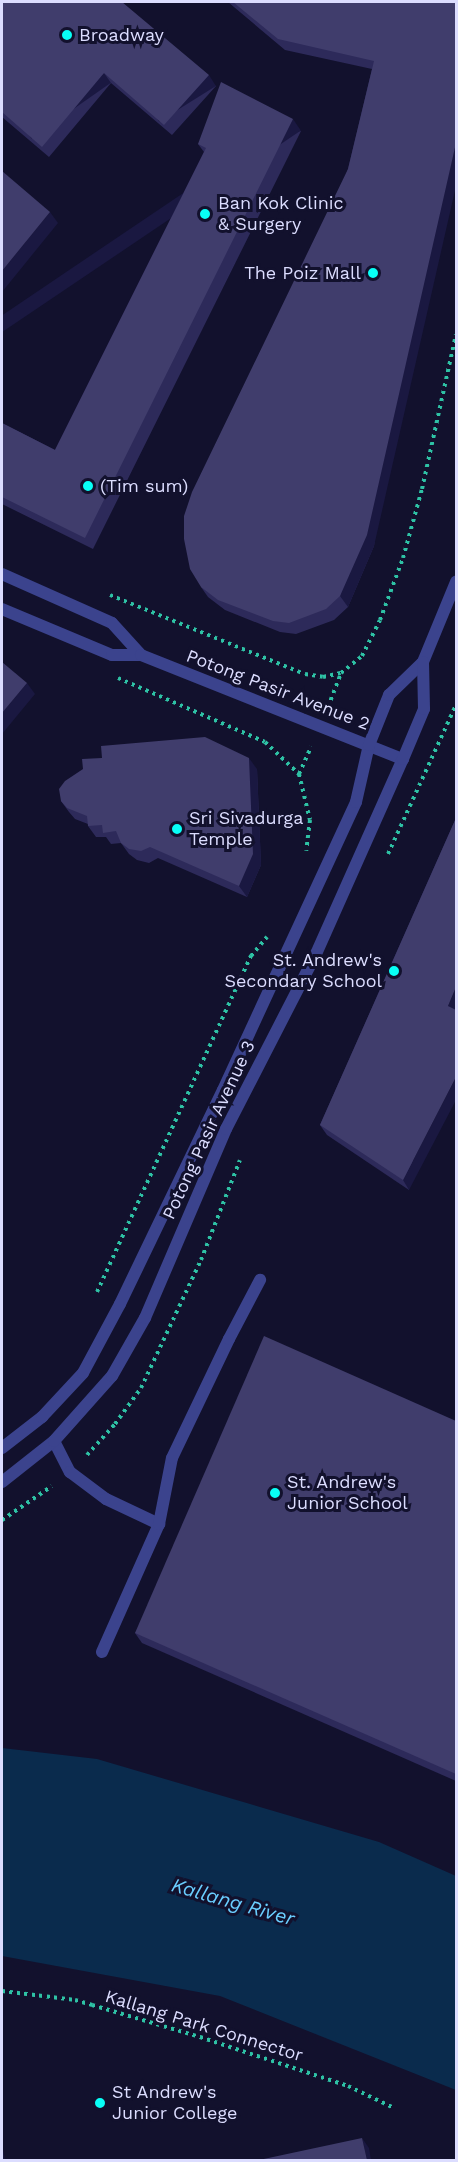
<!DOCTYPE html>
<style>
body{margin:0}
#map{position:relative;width:458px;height:2162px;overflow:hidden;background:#12112d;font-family:"Work Sans",sans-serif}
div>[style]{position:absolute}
.water>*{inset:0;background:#0a2b4d}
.path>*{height:4px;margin-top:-2px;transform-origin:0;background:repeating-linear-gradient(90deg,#2ec2a5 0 3px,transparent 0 7.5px)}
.service>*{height:12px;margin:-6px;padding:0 6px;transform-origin:6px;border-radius:6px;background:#3b438d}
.minor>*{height:12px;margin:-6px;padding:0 6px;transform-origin:6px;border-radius:6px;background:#3b438d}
.wall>*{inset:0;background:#2d2a5a}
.shaded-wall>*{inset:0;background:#1a1841;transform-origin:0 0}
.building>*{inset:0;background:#403d6c}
.dots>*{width:16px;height:16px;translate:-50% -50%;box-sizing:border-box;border:3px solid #12112d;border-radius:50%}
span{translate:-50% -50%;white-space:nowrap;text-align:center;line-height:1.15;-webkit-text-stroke:6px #12112d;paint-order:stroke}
.poi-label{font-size:18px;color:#dcddff}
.left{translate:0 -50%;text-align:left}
.right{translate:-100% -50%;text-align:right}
.street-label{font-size:18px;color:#dcddff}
.water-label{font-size:20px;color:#6aceff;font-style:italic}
.frame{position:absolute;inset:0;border:3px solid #dcddff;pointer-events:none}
</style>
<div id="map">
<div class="water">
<i style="clip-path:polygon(2px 1748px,97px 1759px,379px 1842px,456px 1876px,456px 2090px,220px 1996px,2px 1956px)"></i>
</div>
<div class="path">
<i style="left:110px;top:595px;width:210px;rotate:22.1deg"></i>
<i style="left:305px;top:674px;width:18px;rotate:9deg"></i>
<i style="left:323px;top:677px;width:18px;rotate:-13deg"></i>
<i style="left:341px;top:673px;width:27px;rotate:-39deg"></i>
<i style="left:362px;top:656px;width:40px;rotate:-63.4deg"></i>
<i style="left:380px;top:620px;width:66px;rotate:-69.6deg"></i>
<i style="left:403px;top:558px;width:72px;rotate:-74.6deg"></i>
<i style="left:422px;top:489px;width:158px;rotate:-77.6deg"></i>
<i style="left:118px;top:678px;width:160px;rotate:23.5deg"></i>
<i style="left:265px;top:742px;width:47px;rotate:43.3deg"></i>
<i style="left:299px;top:774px;width:47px;rotate:76.6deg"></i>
<i style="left:310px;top:820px;width:31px;rotate:97deg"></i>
<i style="left:328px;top:707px;width:36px;rotate:-69deg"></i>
<i style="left:299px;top:774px;width:30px;rotate:-66deg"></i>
<i style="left:388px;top:854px;width:164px;rotate:-65.5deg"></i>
<i style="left:97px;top:1292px;width:370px;rotate:-65.4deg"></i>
<i style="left:251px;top:956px;width:25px;rotate:-50deg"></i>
<i style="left:87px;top:1455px;width:42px;rotate:-47.9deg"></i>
<i style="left:115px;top:1424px;width:44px;rotate:-54.2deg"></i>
<i style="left:141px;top:1388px;width:141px;rotate:-64.9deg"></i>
<i style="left:201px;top:1260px;width:107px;rotate:-68.7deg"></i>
<i style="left:2px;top:1520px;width:60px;rotate:-34.2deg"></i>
<i style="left:2px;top:1991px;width:74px;rotate:7deg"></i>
<i style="left:75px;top:2000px;width:18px;rotate:16deg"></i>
<i style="left:92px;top:2005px;width:113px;rotate:16.5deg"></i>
<i style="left:200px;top:2037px;width:156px;rotate:18.3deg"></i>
<i style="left:348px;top:2086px;width:49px;rotate:25.5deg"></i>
</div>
<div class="service">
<i style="left:54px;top:1441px;width:35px;rotate:63deg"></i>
<i style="left:70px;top:1472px;width:45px;rotate:36.9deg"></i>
<i style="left:106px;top:1499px;width:59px;rotate:25.3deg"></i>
<i style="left:102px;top:1652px;width:140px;rotate:-66deg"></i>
<i style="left:159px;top:1524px;width:67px;rotate:-78.9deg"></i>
<i style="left:172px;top:1458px;width:132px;rotate:-64.4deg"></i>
<i style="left:229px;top:1339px;width:67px;rotate:-62.3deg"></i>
</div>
<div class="minor">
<i style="left:2px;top:574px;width:120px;rotate:24deg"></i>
<i style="left:112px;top:623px;width:43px;rotate:47.8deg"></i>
<i style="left:2px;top:609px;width:119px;rotate:22.7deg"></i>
<i style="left:112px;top:655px;width:29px"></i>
<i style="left:141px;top:655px;width:282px;rotate:21.7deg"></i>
<i style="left:2px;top:1448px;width:51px;rotate:-37.8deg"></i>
<i style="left:42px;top:1417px;width:60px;rotate:-47deg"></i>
<i style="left:83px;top:1373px;width:78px;rotate:-61.8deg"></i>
<i style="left:120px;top:1304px;width:237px;rotate:-64.3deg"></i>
<i style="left:223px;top:1090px;width:317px;rotate:-65.2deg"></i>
<i style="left:356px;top:802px;width:58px;rotate:-77.2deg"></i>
<i style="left:369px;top:745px;width:54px;rotate:-68.2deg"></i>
<i style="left:389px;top:695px;width:47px;rotate:-44.1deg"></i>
<i style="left:423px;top:662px;width:87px;rotate:-67.6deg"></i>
<i style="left:2px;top:1482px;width:66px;rotate:-38.3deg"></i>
<i style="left:54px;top:1441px;width:87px;rotate:-48.3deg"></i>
<i style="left:112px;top:1376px;width:67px;rotate:-60.4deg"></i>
<i style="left:145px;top:1318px;width:206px;rotate:-66.8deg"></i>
<i style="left:226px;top:1129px;width:197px;rotate:-62.8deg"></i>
<i style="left:316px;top:954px;width:214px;rotate:-66deg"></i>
<i style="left:403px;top:759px;width:54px;rotate:-67.2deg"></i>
<i style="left:424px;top:709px;width:47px;rotate:-91.2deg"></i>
</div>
<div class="wall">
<i style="clip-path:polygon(2px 2px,216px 86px,172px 135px,111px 83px,49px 157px,2px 117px)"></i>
<i style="clip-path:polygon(228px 2px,456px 2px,374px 546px,348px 607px,334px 620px,296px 634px,280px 632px,225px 610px,208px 597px,201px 587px,348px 169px,372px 69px,285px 50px)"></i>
<i style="clip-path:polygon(301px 131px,93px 549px,2px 504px,2px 423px,55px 450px,204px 152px,198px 144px)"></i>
<i style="clip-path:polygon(257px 769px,261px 865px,247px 897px,158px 858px,149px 863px,137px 860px,129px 854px,121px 843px,111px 844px,106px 837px,96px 837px,88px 826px,88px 824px,75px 819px,69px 812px,61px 801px)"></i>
<i style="clip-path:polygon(456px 818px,409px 1190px,327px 1135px,320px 1125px)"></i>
<i style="clip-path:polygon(456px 1421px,456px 1781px,142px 1643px,135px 1633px)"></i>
</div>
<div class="shaded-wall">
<i style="left:104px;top:73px;width:12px;height:97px;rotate:55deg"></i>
<i style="left:209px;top:75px;width:13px;height:67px;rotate:58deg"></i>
<i style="left:293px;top:119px;width:14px;height:468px;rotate:56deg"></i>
<i style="clip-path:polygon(456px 143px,456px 186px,374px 546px,348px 607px,340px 596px)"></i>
<i style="clip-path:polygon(50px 212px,58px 223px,2px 292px,2px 271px)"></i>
<i style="clip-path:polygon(27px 683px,35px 694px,2px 734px,2px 713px)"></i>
<i style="clip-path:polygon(249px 758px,257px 769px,261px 865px,247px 897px,239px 886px)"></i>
<i style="clip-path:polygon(456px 987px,456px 1012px,448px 1006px)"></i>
<i style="clip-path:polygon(456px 1077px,456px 1100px,409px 1190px,403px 1180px)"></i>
<i style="clip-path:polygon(362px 2138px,369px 2148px,371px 2160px,367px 2160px)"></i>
<i style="clip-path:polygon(2px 2144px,5px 2160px,2px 2160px)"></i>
</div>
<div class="building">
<i style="clip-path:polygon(2px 2px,122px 2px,209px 75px,164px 125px,104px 73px,42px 147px,2px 112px)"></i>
<i style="clip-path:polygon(233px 2px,456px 2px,456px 143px,367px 535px,340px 596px,326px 609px,289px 623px,273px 621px,218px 600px,201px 587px,190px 569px,184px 539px,184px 516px,192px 492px,348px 169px,374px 61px,278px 39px)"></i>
<i style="clip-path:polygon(221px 82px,293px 119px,85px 538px,2px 497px,2px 423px,55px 450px,206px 148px,198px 144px)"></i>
<i style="clip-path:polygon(2px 171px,50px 212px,2px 271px)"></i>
<i style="clip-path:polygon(2px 662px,27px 683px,2px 713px)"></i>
<i style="clip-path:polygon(205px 737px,249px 758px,253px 854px,239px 886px,150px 847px,141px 851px,129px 849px,121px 843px,116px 831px,103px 833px,102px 825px,88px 826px,87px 816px,67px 808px,61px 801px,59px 789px,65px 781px,83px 769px,82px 759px,102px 758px,101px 746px)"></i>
<i style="clip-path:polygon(456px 818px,456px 987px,448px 1006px,456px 1010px,456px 1077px,403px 1180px,320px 1125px)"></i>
<i style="clip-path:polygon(264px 1336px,456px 1421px,456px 1774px,135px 1633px)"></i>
<i style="clip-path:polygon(362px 2138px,367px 2160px,259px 2160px)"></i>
</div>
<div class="dots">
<i style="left:67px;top:35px;background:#08fff7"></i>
<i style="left:205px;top:214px;background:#08fff7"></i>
<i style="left:373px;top:273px;background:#08fff7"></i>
<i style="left:88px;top:486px;background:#08fff7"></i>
<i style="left:177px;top:829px;background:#08fff7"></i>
<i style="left:394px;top:971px;background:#08fff7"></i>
<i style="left:275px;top:1493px;background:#08fff7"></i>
<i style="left:100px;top:2103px;background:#08fff7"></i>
</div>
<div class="poi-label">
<span class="left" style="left:79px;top:35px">Broadway</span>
<span class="left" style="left:218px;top:214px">Ban Kok Clinic<br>&amp; Surgery</span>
<span class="right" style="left:361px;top:273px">The Poiz Mall</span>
<span class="left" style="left:100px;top:486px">(Tim sum)</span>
<span class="left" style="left:189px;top:829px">Sri Sivadurga<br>Temple</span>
<span class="right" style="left:382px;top:971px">St. Andrew's<br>Secondary School</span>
<span class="left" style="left:287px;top:1493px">St. Andrew's<br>Junior School</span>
<span class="left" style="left:112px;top:2103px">St Andrew's<br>Junior College</span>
</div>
<div class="street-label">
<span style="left:278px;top:690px;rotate:21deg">Potong Pasir Avenue 2</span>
<span style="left:209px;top:1130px;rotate:-65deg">Potong Pasir Avenue 3</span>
<span style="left:204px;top:2026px;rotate:17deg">Kallang Park Connector</span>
</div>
<div class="water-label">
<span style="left:233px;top:1902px;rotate:16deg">Kallang River</span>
</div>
<div class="frame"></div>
</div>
